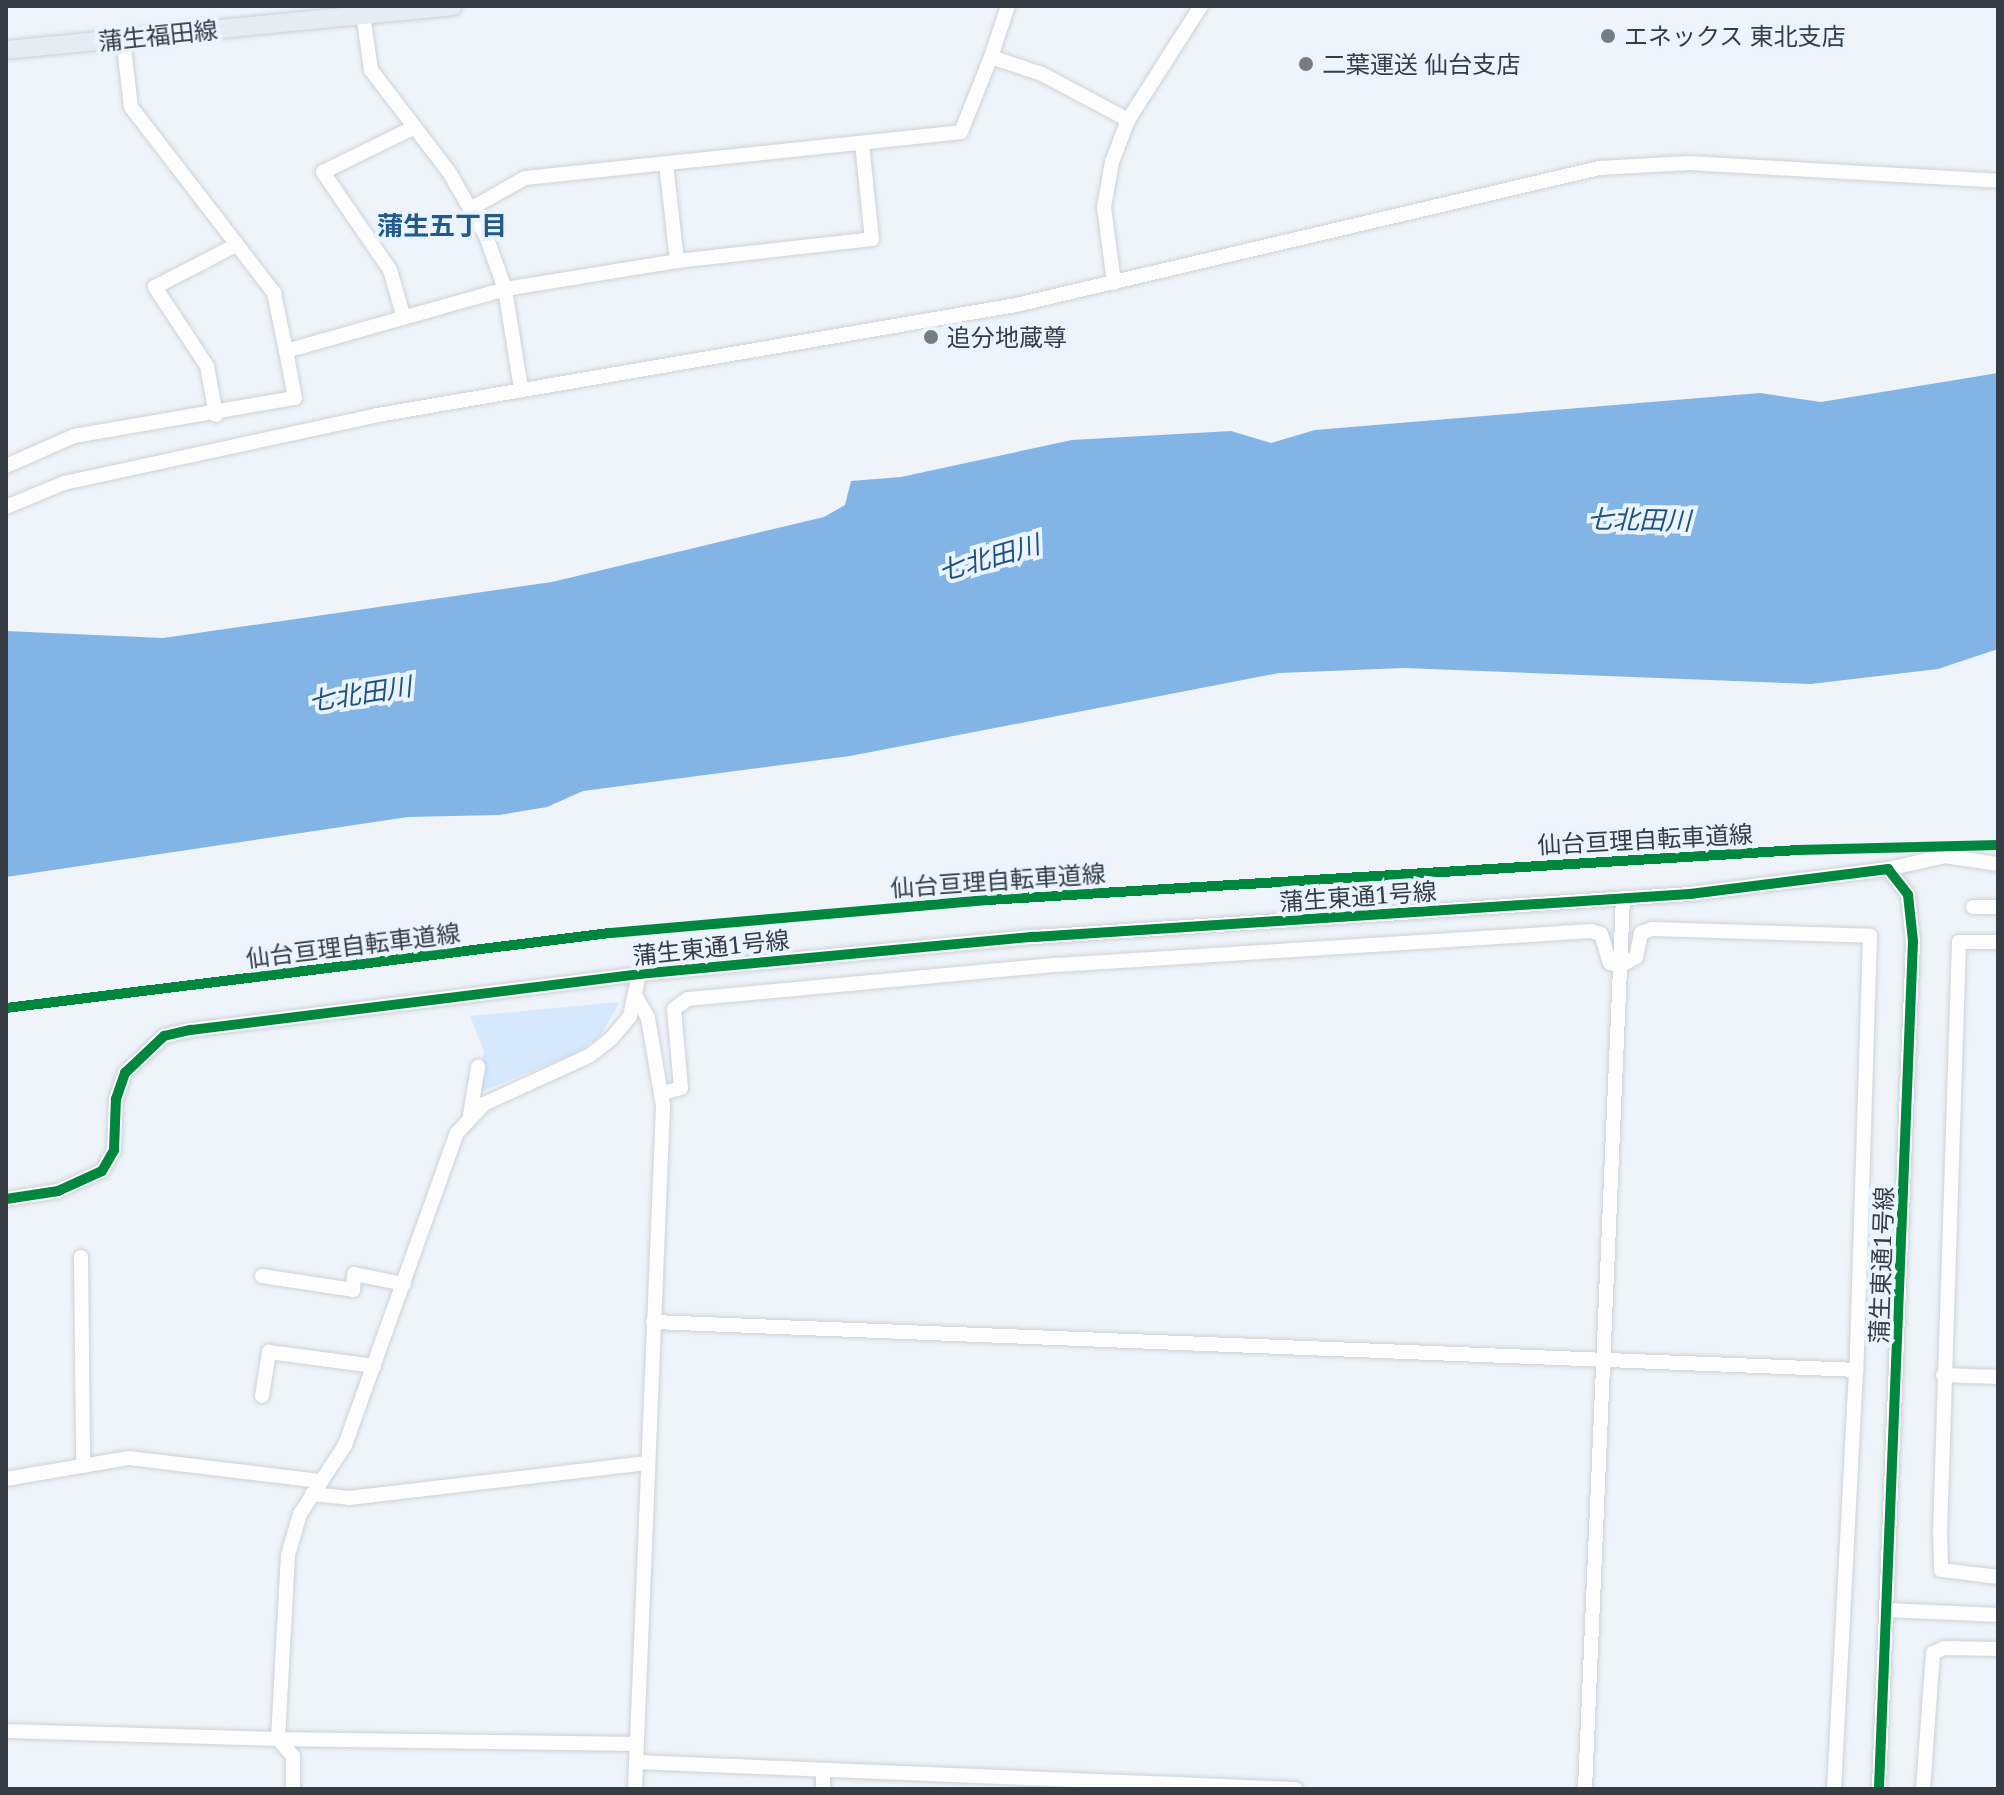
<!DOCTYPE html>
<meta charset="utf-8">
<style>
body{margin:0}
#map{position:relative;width:2004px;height:1795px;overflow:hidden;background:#eff4fa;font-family:"Noto Serif","Noto Sans JP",serif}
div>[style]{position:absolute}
.green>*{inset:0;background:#d5e8fc}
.water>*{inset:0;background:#82b4e6}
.roads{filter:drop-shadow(0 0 2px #ccd2d8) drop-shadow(0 0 2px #ccd2d8)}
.minor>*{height:14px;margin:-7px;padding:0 7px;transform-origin:7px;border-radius:7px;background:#fdfdfe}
.major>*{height:18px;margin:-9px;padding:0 9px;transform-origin:9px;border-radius:9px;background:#e5ecf2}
.cycleway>*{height:10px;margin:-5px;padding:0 5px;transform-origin:5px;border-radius:5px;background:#00873e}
.dots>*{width:22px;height:22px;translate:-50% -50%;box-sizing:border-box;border:4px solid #eaf4ff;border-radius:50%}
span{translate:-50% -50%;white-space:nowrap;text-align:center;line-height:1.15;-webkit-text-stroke:8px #eaf4ff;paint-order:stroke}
.street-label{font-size:24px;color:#363c43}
.poi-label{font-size:24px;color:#363c43}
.left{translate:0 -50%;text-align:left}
.neighbourhood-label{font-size:26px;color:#23598b;font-weight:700}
.water-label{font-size:26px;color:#21527f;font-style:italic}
.frame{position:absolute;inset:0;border:8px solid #363c43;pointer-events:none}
</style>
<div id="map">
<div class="green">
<i style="clip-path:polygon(620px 1002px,600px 1036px,577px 1053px,475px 1094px,484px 1051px,470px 1016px)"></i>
</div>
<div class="water">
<i style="clip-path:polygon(1998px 373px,1998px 649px,1938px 669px,1811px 684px,1404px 668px,1279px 673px,850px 756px,583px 791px,547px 807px,499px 815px,408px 817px,6px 877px,6px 631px,163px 638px,552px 582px,824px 517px,845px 505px,851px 481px,901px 477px,1072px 440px,1231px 431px,1271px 443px,1315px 430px,1760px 393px,1821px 402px)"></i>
</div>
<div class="roads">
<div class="minor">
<i style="left:362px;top:7px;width:64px;rotate:81.9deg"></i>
<i style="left:371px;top:70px;width:128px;rotate:52.6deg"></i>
<i style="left:449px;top:172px;width:74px;rotate:60deg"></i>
<i style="left:486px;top:236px;width:56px;rotate:70.3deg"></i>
<i style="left:505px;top:289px;width:101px;rotate:80.9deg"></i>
<i style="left:123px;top:39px;width:68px;rotate:83.3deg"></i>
<i style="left:131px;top:107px;width:235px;rotate:52.4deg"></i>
<i style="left:274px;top:293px;width:59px;rotate:78.3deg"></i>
<i style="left:991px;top:57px;width:54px;rotate:-71.6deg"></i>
<i style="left:666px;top:164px;width:98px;rotate:83.5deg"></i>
<i style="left:472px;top:208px;width:61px;rotate:-29.5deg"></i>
<i style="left:525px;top:178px;width:438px;rotate:-6deg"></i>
<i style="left:961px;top:132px;width:81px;rotate:-68.2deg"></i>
<i style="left:991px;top:57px;width:54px;rotate:18.4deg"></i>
<i style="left:1042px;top:74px;width:98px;rotate:28.1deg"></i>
<i style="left:1114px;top:283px;width:77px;rotate:-97.5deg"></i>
<i style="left:1104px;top:207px;width:46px;rotate:-79.9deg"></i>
<i style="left:1112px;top:162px;width:45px;rotate:-69.1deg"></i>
<i style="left:1128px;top:120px;width:135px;rotate:-57.4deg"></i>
<i style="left:404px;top:318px;width:50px;rotate:-106.3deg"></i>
<i style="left:390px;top:270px;width:119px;rotate:-124.4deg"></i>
<i style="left:323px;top:172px;width:102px;rotate:-26.1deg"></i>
<i style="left:216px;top:415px;width:50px;rotate:-100.4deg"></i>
<i style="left:207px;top:366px;width:95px;rotate:-123.4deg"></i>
<i style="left:155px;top:287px;width:91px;rotate:-27.4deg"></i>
<i style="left:6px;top:466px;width:74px;rotate:-23.8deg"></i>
<i style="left:74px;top:436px;width:224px;rotate:-9.8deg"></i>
<i style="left:295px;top:398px;width:48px;rotate:-100.8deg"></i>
<i style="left:286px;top:351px;width:228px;rotate:-15.8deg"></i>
<i style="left:505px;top:289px;width:174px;rotate:-9.2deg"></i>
<i style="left:677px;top:261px;width:196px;rotate:-6.4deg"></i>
<i style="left:872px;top:239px;width:96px;rotate:-96deg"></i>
<i style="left:6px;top:507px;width:63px;rotate:-22.5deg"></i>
<i style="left:64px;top:483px;width:321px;rotate:-12.2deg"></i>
<i style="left:378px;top:415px;width:647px;rotate:-9.78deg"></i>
<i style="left:1016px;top:305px;width:599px;rotate:-13.22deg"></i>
<i style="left:1599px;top:168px;width:90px;rotate:-3.2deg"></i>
<i style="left:1689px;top:163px;width:310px;rotate:3.3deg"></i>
<i style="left:1888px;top:869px;width:58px;rotate:-12.8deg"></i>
<i style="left:1945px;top:856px;width:54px;rotate:8.6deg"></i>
<i style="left:1973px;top:907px;width:25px"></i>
<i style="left:1998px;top:942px;width:39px;rotate:180deg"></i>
<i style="left:1959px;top:942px;width:591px;rotate:91.84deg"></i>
<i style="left:1940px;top:1533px;width:37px;rotate:88deg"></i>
<i style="left:1941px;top:1570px;width:57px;rotate:7deg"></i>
<i style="left:661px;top:1094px;width:21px;rotate:-17deg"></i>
<i style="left:681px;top:1088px;width:79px;rotate:-95.1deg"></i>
<i style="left:674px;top:1009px;width:17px;rotate:-36deg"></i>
<i style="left:688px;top:999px;width:371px;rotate:-5.3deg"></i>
<i style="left:1057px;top:965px;width:535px;rotate:-3.64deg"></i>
<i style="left:1591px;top:931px;width:10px;rotate:17deg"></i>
<i style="left:1601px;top:934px;width:30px;rotate:73deg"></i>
<i style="left:1610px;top:963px;width:10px;rotate:17deg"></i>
<i style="left:1620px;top:966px;width:18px;rotate:-29deg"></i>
<i style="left:1636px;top:957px;width:25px;rotate:-78deg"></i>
<i style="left:1641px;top:933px;width:12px;rotate:-20deg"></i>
<i style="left:1652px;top:929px;width:218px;rotate:1.8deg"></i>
<i style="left:1870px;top:936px;width:434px;rotate:91.8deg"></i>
<i style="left:1856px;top:1370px;width:420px;rotate:93deg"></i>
<i style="left:470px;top:1115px;width:49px;rotate:-80.5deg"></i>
<i style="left:6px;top:1199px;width:53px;rotate:-8.7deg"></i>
<i style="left:58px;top:1191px;width:48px;rotate:-24.4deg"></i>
<i style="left:102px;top:1171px;width:24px;rotate:-60deg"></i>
<i style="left:114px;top:1150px;width:51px;rotate:-87.8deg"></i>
<i style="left:116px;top:1099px;width:28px;rotate:-71deg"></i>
<i style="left:125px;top:1073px;width:54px;rotate:-43.5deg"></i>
<i style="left:164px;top:1036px;width:28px;rotate:-13deg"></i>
<i style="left:191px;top:1030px;width:451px;rotate:-7.1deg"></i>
<i style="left:639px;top:974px;width:397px;rotate:-5.4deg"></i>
<i style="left:1034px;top:937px;width:657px;rotate:-3.75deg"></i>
<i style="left:1690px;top:894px;width:200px;rotate:-7.2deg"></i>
<i style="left:1888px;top:869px;width:33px;rotate:52deg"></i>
<i style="left:1908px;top:895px;width:46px;rotate:83.8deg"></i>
<i style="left:1913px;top:941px;width:849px;rotate:92.3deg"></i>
<i style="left:81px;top:1257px;width:206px;rotate:89.4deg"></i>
<i style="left:262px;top:1276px;width:92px;rotate:8.7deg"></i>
<i style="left:353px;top:1290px;width:16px;rotate:-86deg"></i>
<i style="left:354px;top:1274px;width:51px;rotate:11.3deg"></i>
<i style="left:653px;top:1322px;width:1204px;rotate:2.28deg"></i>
<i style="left:1943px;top:1375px;width:55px;rotate:2.1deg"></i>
<i style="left:262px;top:1396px;width:45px;rotate:-81deg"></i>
<i style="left:269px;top:1352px;width:106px;rotate:7.6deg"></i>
<i style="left:6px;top:1479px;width:125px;rotate:-9.7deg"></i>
<i style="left:129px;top:1458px;width:192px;rotate:6.9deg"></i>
<i style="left:312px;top:1494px;width:37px;rotate:6deg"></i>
<i style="left:349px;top:1498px;width:300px;rotate:-6.7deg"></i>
<i style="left:1888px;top:1610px;width:110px;rotate:2.6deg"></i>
<i style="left:6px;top:1731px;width:272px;rotate:1.7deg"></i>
<i style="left:278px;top:1739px;width:23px;rotate:49deg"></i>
<i style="left:293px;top:1756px;width:33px;rotate:90deg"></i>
<i style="left:636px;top:1744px;width:358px;rotate:-179.2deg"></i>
<i style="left:278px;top:1739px;width:184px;rotate:-86.9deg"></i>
<i style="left:288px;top:1555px;width:43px;rotate:-73.7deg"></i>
<i style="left:300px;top:1514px;width:82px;rotate:-56.9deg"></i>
<i style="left:345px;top:1445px;width:331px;rotate:-70.3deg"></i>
<i style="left:457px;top:1133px;width:40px;rotate:-47deg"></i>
<i style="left:484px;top:1104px;width:115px;rotate:-24.6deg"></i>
<i style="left:589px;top:1056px;width:28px;rotate:-38deg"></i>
<i style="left:611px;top:1039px;width:30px;rotate:-50deg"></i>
<i style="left:630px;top:1016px;width:43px;rotate:-77.9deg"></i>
<i style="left:636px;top:1762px;width:660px;rotate:2.35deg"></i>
<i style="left:635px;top:1789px;width:684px;rotate:-87.65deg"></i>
<i style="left:663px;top:1106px;width:89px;rotate:-99.7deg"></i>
<i style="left:648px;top:1018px;width:23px;rotate:-119deg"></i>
<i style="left:823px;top:1789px;width:19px;rotate:-90deg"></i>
<i style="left:1585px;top:1789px;width:892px;rotate:-87.56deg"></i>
<i style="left:1923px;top:1789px;width:136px;rotate:-85.8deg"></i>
<i style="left:1933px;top:1653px;width:12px;rotate:-24deg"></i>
<i style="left:1944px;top:1648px;width:54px;rotate:1.1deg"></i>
</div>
<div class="major">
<i style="left:6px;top:50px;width:449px;rotate:-5.6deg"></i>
</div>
</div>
<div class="cycleway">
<i style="left:6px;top:1008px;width:609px;rotate:-7.08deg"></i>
<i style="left:610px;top:933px;width:379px;rotate:-5deg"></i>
<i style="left:988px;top:900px;width:812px;rotate:-3.53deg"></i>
<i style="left:1798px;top:850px;width:200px;rotate:-1.4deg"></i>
<i style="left:6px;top:1199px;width:53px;rotate:-8.7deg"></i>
<i style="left:58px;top:1191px;width:48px;rotate:-24.4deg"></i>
<i style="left:102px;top:1171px;width:24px;rotate:-60deg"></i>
<i style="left:114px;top:1150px;width:51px;rotate:-87.8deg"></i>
<i style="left:116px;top:1099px;width:28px;rotate:-71deg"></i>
<i style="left:125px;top:1073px;width:54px;rotate:-43.5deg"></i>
<i style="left:164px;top:1036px;width:28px;rotate:-13deg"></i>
<i style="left:191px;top:1030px;width:451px;rotate:-7.1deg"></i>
<i style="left:639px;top:974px;width:397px;rotate:-5.4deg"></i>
<i style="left:1034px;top:937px;width:657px;rotate:-3.75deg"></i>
<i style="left:1690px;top:894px;width:200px;rotate:-7.2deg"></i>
<i style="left:1888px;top:869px;width:33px;rotate:52deg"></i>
<i style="left:1908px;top:895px;width:46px;rotate:83.8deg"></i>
<i style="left:1913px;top:941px;width:849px;rotate:92.3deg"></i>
</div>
<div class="dots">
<i style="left:1608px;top:36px;background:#777c83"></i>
<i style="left:1306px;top:64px;background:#777c83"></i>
<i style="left:931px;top:337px;background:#777c83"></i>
</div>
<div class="street-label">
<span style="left:158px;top:35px;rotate:-6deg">蒲生福田線</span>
<span style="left:1645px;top:839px;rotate:-3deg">仙台亘理自転車道線</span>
<span style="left:998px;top:880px;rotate:-4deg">仙台亘理自転車道線</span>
<span style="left:1358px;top:896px;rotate:-4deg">蒲生東通1号線</span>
<span style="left:353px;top:945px;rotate:-7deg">仙台亘理自転車道線</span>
<span style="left:711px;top:947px;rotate:-6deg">蒲生東通1号線</span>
<span style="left:1881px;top:1265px;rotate:-88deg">蒲生東通1号線</span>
</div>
<div class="poi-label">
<span class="left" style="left:1624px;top:36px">エネックス 東北支店</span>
<span class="left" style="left:1322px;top:64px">二葉運送 仙台支店</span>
<span class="left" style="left:947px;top:337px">追分地蔵尊</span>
</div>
<div class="neighbourhood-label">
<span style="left:442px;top:226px">蒲生五丁目</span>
</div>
<div class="water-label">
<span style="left:1639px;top:520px;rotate:1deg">七北田川</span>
<span style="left:989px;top:558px;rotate:-16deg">七北田川</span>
<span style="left:360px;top:694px;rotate:-9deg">七北田川</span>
</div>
<div class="frame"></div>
</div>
